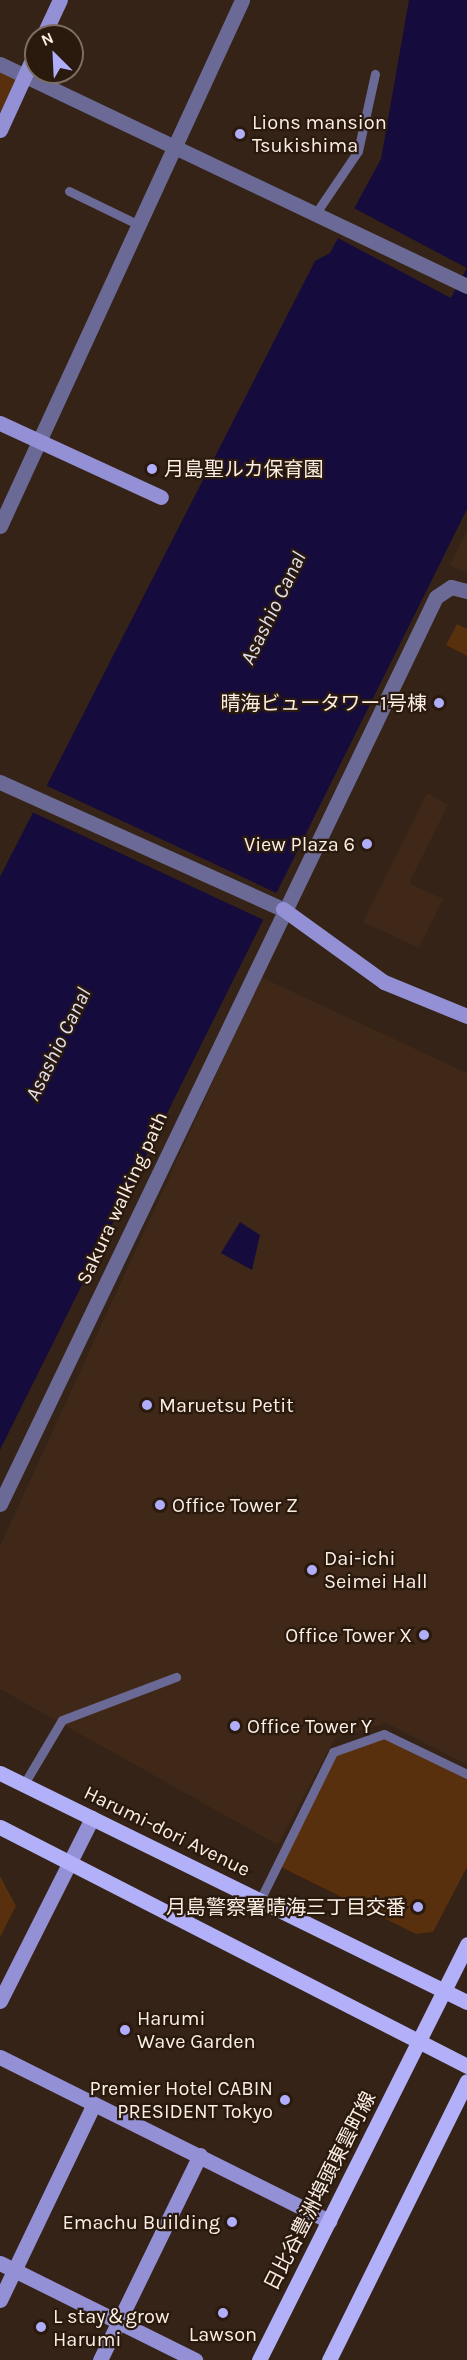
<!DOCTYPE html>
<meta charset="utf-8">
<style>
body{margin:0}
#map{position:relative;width:467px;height:2360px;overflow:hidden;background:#342316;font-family:Karla,"Noto Sans JP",sans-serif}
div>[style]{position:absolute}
.built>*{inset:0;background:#3f2817}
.green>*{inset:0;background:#58300d}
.water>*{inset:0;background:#150b3c}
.pier>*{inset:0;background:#342316;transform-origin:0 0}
.lane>*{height:9px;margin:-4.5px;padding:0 4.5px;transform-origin:4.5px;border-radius:4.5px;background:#6b6a96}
.street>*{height:15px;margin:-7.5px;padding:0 7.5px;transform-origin:7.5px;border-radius:7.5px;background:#6b6a96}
.secondary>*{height:15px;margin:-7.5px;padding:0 7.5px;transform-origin:7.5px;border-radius:7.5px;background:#9390d5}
.primary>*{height:15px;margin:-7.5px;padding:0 7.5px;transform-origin:7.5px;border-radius:7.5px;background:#b2b0f8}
.dots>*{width:16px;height:16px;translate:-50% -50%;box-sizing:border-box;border:3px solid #2a190d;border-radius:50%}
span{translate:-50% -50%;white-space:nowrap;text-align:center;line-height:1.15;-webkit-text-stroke:4.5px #2a190d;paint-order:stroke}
.poi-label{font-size:20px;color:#faeee5}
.left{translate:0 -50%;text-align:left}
.right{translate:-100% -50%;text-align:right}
.street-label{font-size:20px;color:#faeee5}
.water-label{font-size:21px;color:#e0e0f2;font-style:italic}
.north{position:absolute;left:24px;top:24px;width:60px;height:60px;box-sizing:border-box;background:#2a190d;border:2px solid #7d6e63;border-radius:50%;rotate:336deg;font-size:16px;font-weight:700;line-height:24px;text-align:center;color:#faeee5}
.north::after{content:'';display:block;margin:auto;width:21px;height:27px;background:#b0aefa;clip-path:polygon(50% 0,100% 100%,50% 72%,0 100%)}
</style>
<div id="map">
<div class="built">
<i style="clip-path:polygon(467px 530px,467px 574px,450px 565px)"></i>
<i style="clip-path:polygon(427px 793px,448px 805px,409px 883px,443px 899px,419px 948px,363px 922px)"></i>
<i style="clip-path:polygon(261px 977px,467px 1073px,467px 1765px,386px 1723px,335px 1738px,278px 1845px,0 1689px,0 1546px)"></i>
</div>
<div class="green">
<i style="clip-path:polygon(0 71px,16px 79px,0 113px)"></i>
<i style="clip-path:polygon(457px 624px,467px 629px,467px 656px,446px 645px)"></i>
<i style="clip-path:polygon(384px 1734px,467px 1774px,467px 1867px,433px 1932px,416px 1934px,277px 1865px,333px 1752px)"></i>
<i style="clip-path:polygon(0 1876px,16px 1906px,0 1937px)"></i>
</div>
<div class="water">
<i style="clip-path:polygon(409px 0,467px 0,467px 509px,0 1450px,0 877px,315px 261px,330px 253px,381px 159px)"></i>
<i style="clip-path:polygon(240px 1222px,260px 1235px,252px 1270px,221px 1253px)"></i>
</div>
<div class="pier">
<i style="left:352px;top:207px;width:130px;height:34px;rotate:28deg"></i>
<i style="left:43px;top:784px;width:260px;height:30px;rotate:25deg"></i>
</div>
<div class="lane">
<i style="left:69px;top:191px;width:78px;rotate:25.9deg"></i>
<i style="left:318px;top:210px;width:71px;rotate:-55.9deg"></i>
<i style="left:358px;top:151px;width:79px;rotate:-77.6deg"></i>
<i style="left:24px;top:1784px;width:74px;rotate:-59.3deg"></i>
<i style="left:62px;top:1720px;width:122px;rotate:-20.7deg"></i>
<i style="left:260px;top:1900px;width:165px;rotate:-63.7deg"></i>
<i style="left:333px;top:1752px;width:54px;rotate:-19.4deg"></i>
<i style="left:384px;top:1734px;width:92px;rotate:25.7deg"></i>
</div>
<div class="street">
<i style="left:0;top:64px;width:517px;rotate:25.43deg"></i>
<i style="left:0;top:526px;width:579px;rotate:-65.29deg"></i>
<i style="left:0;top:782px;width:310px;rotate:24.2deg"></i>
<i style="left:0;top:1504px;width:1006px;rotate:-64.33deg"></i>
<i style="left:436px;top:597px;width:18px;rotate:-34deg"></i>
<i style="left:451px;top:587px;width:16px;rotate:14deg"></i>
</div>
<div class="secondary">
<i style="left:43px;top:36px;width:40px;rotate:-65deg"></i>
<i style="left:0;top:130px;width:87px;rotate:-65.5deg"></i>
<i style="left:0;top:423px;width:177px;rotate:24.7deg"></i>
<i style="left:283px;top:909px;width:125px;rotate:35.9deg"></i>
<i style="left:384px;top:982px;width:90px;rotate:22.3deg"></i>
<i style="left:0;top:2001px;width:205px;rotate:-63.3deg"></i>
<i style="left:0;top:2057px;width:368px;rotate:26.5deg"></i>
<i style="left:0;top:2263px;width:218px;rotate:26.4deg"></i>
<i style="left:0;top:2300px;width:217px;rotate:-64.4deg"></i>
<i style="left:100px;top:2360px;width:228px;rotate:-64deg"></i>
</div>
<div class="primary">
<i style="left:0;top:1773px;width:520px;rotate:26.12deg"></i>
<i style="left:0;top:1827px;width:525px;rotate:27.1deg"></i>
<i style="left:259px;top:2360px;width:465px;rotate:-63.4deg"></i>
<i style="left:329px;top:2360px;width:311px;rotate:-63.7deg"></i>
</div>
<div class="dots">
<i style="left:240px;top:134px;background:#b0aefa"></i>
<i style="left:152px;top:469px;background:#b0aefa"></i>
<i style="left:439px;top:703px;background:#b0aefa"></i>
<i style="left:367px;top:844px;background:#b0aefa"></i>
<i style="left:147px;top:1405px;background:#b0aefa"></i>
<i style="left:160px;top:1505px;background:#b0aefa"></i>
<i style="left:312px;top:1570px;background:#b0aefa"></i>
<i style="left:424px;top:1635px;background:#b0aefa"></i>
<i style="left:235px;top:1726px;background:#b0aefa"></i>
<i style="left:418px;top:1907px;background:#b0aefa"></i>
<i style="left:125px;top:2030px;background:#b0aefa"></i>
<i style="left:285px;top:2100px;background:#b0aefa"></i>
<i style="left:232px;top:2222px;background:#b0aefa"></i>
<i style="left:223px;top:2313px;background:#b0aefa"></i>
<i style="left:41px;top:2327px;background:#b0aefa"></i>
</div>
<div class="poi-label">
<span class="left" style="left:252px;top:134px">Lions mansion<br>Tsukishima</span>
<span class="left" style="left:164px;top:469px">月島聖ルカ保育園</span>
<span class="right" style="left:427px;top:703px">晴海ビュータワー1号棟</span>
<span class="right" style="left:355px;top:844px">View Plaza 6</span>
<span class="left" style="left:159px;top:1405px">Maruetsu Petit</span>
<span class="left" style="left:172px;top:1505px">Office Tower Z</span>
<span class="left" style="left:324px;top:1570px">Dai-ichi<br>Seimei Hall</span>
<span class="right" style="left:412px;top:1635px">Office Tower X</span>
<span class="left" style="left:247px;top:1726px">Office Tower Y</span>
<span class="right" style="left:406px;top:1907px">月島警察署晴海三丁目交番</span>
<span class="left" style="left:137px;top:2030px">Harumi<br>Wave Garden</span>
<span class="right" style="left:273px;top:2100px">Premier Hotel CABIN<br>PRESIDENT Tokyo</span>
<span class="right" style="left:220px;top:2222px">Emachu Building</span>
<span class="left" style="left:53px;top:2328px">L stay＆grow<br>Harumi</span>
<span style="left:223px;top:2334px">Lawson</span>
</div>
<div class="street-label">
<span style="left:122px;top:1198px;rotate:-65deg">Sakura walking path</span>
<span style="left:167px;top:1831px;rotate:26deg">Harumi-dori Avenue</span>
<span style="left:320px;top:2191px;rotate:-63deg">日比谷豊洲埠頭東雲町線</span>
</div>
<div class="water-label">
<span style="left:273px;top:608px;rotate:-64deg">Asashio Canal</span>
<span style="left:58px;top:1044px;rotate:-64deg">Asashio Canal</span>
</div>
<div class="north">N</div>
</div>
